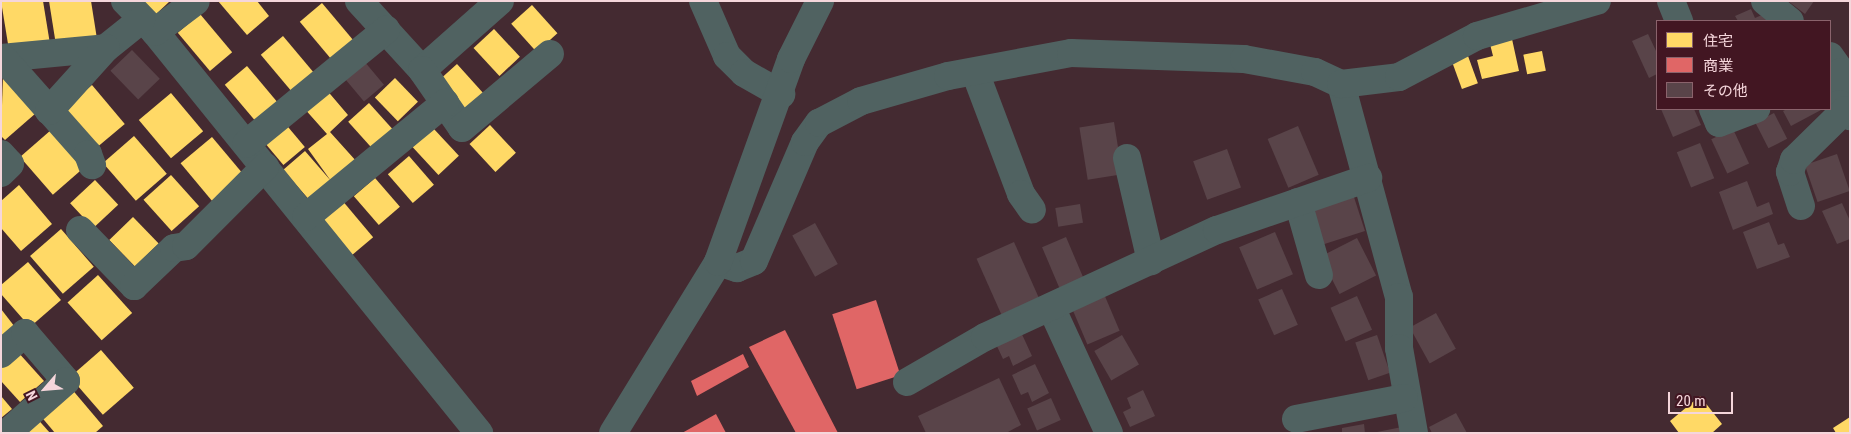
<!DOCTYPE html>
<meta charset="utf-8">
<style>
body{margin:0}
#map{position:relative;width:1851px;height:434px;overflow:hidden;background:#442a31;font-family:"Roboto Condensed","Noto Sans JP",sans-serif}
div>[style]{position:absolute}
.homes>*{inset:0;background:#ffd966;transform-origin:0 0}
.shops>*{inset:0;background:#e06666;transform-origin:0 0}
.building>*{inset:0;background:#594449;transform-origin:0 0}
.minor>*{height:28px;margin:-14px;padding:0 14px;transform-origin:14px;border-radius:14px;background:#506261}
span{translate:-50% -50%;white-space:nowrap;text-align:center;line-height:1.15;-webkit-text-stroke:5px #421622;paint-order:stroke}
.frame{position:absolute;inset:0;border:2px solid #f5d6db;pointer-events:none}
.legend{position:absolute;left:1656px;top:20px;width:175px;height:90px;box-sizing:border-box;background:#421622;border:1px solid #8a636c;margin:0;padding:6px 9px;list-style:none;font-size:15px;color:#f5d6db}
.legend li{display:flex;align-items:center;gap:10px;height:25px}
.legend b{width:25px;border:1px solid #8a636c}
.north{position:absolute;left:20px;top:364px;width:50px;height:50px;-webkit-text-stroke:4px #421622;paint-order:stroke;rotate:243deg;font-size:14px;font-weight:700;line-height:20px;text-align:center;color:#f5d6db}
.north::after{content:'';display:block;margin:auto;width:18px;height:22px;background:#f5d6db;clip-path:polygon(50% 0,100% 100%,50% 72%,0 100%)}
.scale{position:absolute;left:1668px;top:392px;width:65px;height:22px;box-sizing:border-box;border:2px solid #f5d6db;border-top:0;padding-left:6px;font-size:15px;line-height:18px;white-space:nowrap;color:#f5d6db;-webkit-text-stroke:4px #421622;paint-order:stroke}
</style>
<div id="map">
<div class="homes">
<i style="clip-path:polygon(1px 1px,43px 1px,50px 44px,9px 50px)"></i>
<i style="clip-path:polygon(49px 1px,91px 1px,97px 39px,56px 45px)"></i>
<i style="clip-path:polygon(140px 1px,170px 1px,153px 17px)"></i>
<i style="clip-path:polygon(218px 1px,257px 1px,269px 16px,247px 35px)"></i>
<i style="left:322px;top:3px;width:50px;height:29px;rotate:50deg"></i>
<i style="left:532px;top:5px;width:38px;height:28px;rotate:48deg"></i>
<i style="left:200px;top:14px;width:50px;height:29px;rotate:50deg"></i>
<i style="left:494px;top:29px;width:38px;height:28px;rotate:47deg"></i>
<i style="left:283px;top:36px;width:50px;height:29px;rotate:50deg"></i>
<i style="clip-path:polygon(1512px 39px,1519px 71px,1482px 79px,1477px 60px,1493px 56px,1490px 44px)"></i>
<i style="left:1542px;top:51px;width:20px;height:19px;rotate:79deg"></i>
<i style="left:1468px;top:56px;width:29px;height:17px;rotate:70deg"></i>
<i style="left:457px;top:64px;width:39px;height:28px;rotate:48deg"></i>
<i style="left:247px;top:66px;width:50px;height:29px;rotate:50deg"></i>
<i style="clip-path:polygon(3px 75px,36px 113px,5px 140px,1px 136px)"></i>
<i style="left:395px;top:78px;width:33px;height:28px;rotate:46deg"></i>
<i style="left:92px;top:85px;width:51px;height:42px;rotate:50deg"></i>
<i style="clip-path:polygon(325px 88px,348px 115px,330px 132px,357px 162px,312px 203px,283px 170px,305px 151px,331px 181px,308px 149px,327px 134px,303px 107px)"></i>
<i style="left:171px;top:93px;width:50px;height:42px;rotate:50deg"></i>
<i style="left:369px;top:103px;width:39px;height:28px;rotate:48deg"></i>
<i style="left:283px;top:121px;width:34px;height:28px;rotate:50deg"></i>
<i style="left:490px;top:125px;width:38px;height:28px;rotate:47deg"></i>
<i style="left:433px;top:128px;width:38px;height:28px;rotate:47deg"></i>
<i style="left:51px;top:130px;width:50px;height:41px;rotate:49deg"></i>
<i style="left:134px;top:136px;width:50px;height:41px;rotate:49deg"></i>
<i style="left:212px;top:137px;width:51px;height:41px;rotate:50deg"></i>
<i style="left:409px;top:156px;width:38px;height:28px;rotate:49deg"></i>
<i style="left:171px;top:175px;width:42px;height:37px;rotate:48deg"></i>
<i style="left:375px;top:178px;width:38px;height:28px;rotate:49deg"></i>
<i style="left:95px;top:180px;width:34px;height:34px;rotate:47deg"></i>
<i style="clip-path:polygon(19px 185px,52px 224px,21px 251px,1px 228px,1px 201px)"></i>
<i style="left:341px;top:199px;width:50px;height:29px;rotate:50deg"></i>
<i style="left:133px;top:217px;width:37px;height:33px;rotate:46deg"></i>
<i style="left:61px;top:229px;width:50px;height:41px;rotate:49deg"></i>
<i style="clip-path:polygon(28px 262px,61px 300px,30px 327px,1px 294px,1px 285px)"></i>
<i style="left:98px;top:275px;width:51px;height:41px;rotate:48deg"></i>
<i style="clip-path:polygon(1px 309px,18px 331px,1px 344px)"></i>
<i style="left:101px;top:350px;width:50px;height:41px;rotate:49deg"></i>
<i style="clip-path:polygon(17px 351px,44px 381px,20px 402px,1px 381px,1px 365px)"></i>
<i style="clip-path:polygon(70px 387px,103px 426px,95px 433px,55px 433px,39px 414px)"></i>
<i style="clip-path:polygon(1px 396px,12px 409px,1px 418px)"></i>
<i style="clip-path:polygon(1700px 396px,1722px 424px,1712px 433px,1679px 433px,1670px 421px)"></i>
<i style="clip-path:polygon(34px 415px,50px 433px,14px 433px)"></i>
<i style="clip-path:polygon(1850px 417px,1850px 433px,1836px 433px,1833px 428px)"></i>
</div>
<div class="shops">
<i style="left:876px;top:300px;width:79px;height:46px;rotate:72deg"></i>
<i style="clip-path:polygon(785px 330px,838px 433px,796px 433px,749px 347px)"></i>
<i style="clip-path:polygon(743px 354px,749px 367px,697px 396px,691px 381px)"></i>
<i style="clip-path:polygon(716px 414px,726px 433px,682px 433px)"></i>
</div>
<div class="building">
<i style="clip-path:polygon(1788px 1px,1814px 1px,1805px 14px)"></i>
<i style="clip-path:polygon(1751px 9px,1755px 18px,1764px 14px,1767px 21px,1738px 21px,1735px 16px)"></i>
<i style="clip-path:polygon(1648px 34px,1657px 53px,1657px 74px,1649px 78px,1632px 41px)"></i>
<i style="left:132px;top:50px;width:40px;height:30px;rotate:46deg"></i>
<i style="left:364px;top:61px;width:31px;height:26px;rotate:50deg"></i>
<i style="clip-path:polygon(1661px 109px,1694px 109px,1701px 125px,1673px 137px)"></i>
<i style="clip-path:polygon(1787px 109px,1821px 109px,1821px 110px,1791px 126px,1783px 111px)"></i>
<i style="left:1774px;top:113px;width:29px;height:21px;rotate:63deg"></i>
<i style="left:1114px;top:122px;width:53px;height:35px;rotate:81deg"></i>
<i style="left:1298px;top:126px;width:53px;height:33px;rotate:67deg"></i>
<i style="left:1733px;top:129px;width:38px;height:24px;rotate:65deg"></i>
<i style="left:1700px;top:143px;width:38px;height:25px;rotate:68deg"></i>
<i style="left:1227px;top:149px;width:41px;height:36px;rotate:70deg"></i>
<i style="left:1837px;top:154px;width:39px;height:34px;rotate:71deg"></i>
<i style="clip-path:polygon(1747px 181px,1757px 207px,1769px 202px,1773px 214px,1733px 230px,1719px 192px)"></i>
<i style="left:1352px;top:191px;width:42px;height:45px;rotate:72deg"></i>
<i style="clip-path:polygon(1842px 203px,1850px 221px,1850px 239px,1837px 244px,1822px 211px)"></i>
<i style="left:1080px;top:204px;width:19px;height:25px;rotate:81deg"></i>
<i style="clip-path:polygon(1769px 222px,1778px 245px,1784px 243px,1790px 257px,1757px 269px,1743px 232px)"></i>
<i style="left:815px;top:223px;width:47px;height:26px;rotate:61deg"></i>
<i style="left:1275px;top:232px;width:46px;height:39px;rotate:67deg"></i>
<i style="left:1066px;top:237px;width:46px;height:26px;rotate:67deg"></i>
<i style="left:1357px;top:238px;width:42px;height:41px;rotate:63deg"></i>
<i style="left:1014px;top:242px;width:61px;height:41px;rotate:66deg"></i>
<i style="left:1282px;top:289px;width:39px;height:26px;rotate:66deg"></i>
<i style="left:1104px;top:294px;width:40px;height:35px;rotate:67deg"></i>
<i style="left:1357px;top:296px;width:37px;height:29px;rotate:66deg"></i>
<i style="left:1436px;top:313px;width:41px;height:30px;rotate:61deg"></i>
<i style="clip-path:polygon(1020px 330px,1032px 356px,1013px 366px,1009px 356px,1003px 359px,995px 342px)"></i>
<i style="left:1122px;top:335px;width:34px;height:32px;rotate:60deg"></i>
<i style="left:1377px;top:335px;width:40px;height:23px;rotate:71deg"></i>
<i style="clip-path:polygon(1035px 364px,1049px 393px,1032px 402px,1028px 392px,1021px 395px,1012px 375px)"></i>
<i style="clip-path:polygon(999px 378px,1021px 425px,1006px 433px,926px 433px,918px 416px)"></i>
<i style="clip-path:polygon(1143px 390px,1155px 416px,1130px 427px,1123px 412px,1131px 408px,1127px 398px)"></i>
<i style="left:1051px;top:398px;width:24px;height:26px;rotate:66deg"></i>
<i style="clip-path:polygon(1456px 413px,1467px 433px,1432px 433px,1429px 427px)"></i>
<i style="clip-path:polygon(1364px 424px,1365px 433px,1342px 433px,1342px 428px)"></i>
<i style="clip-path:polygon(1407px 426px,1408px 433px,1377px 433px,1377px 432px)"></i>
</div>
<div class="minor">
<i style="left:125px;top:1px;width:43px;rotate:45.9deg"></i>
<i style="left:155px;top:32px;width:516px;rotate:51.06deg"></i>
<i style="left:359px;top:1px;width:93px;rotate:47.6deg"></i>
<i style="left:500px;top:1px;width:104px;rotate:138.5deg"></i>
<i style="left:422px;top:70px;width:70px;rotate:55.4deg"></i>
<i style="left:462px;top:128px;width:115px;rotate:-40.1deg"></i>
<i style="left:703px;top:1px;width:60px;rotate:66.4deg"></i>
<i style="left:727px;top:56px;width:24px;rotate:45deg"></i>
<i style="left:744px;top:73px;width:43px;rotate:29.6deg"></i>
<i style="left:1671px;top:1px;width:22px;rotate:68deg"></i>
<i style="left:1765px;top:1px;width:32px;rotate:39deg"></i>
<i style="left:155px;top:32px;width:51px;rotate:-37.1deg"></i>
<i style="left:1830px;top:56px;width:19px;rotate:55deg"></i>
<i style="left:1841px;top:72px;width:32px;rotate:92deg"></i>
<i style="left:1840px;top:104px;width:16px;rotate:50deg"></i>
<i style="left:1px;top:58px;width:105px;rotate:-5.4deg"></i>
<i style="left:106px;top:48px;width:45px;rotate:-38.7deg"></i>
<i style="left:3px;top:58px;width:128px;rotate:48.5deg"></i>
<i style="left:88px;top:154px;width:12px;rotate:70deg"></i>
<i style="left:975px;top:72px;width:130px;rotate:69.3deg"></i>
<i style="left:1021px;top:194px;width:19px;rotate:55deg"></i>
<i style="left:1341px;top:84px;width:221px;rotate:74.8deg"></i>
<i style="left:1399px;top:297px;width:51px;rotate:90deg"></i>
<i style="left:1399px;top:348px;width:86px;rotate:80deg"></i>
<i style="left:1713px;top:109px;width:15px;rotate:67deg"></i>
<i style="left:1719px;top:123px;width:40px;rotate:-21deg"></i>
<i style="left:49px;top:111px;width:85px;rotate:-47.9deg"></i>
<i style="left:246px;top:144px;width:181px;rotate:-39.2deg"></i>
<i style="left:1px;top:154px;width:13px;rotate:48deg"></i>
<i style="left:10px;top:164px;width:13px;rotate:135deg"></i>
<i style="left:1127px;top:158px;width:106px;rotate:76.9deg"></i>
<i style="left:1298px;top:202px;width:76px;rotate:74deg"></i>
<i style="left:1801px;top:206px;width:36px;rotate:-108deg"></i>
<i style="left:1790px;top:172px;width:13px;rotate:-72deg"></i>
<i style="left:1794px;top:160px;width:71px;rotate:-44.4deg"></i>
<i style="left:306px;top:217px;width:180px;rotate:-39.4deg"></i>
<i style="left:80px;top:230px;width:78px;rotate:46deg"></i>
<i style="left:134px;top:286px;width:55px;rotate:-43.5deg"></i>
<i style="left:174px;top:248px;width:12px;rotate:-9deg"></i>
<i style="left:186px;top:246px;width:112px;rotate:-45deg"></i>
<i style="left:718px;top:262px;width:20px;rotate:18deg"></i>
<i style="left:737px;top:268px;width:18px;rotate:-22deg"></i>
<i style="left:754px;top:261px;width:129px;rotate:-66.8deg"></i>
<i style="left:805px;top:142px;width:24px;rotate:-54deg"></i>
<i style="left:819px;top:123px;width:47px;rotate:-27.6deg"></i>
<i style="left:861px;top:101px;width:91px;rotate:-16deg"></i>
<i style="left:948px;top:76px;width:125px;rotate:-10.6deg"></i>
<i style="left:1071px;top:53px;width:173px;rotate:2deg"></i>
<i style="left:1244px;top:59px;width:72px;rotate:10.4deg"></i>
<i style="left:1315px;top:72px;width:29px;rotate:25deg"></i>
<i style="left:1341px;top:84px;width:58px;rotate:-6.9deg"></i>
<i style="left:1399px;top:77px;width:88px;rotate:-27.7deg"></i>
<i style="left:1477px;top:36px;width:125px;rotate:-16.3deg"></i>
<i style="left:1051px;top:307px;width:139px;rotate:65.3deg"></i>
<i style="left:1px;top:354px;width:32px;rotate:-41deg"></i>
<i style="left:25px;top:333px;width:63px;rotate:49.5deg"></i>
<i style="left:66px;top:381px;width:79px;rotate:138.6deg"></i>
<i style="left:907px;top:382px;width:90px;rotate:-30deg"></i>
<i style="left:985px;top:337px;width:255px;rotate:-24.8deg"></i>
<i style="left:1217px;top:230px;width:160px;rotate:-19deg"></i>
<i style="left:1296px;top:419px;width:110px;rotate:-11deg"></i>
<i style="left:613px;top:433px;width:201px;rotate:-58.4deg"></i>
<i style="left:718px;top:262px;width:216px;rotate:-70.2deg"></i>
<i style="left:791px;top:59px;width:65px;rotate:-63.4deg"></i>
</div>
<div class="frame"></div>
<ul class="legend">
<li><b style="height:14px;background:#ffd966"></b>住宅</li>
<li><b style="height:14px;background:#e06666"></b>商業</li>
<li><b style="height:14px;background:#594449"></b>その他</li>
</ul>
<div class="north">N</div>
<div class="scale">20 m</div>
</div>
